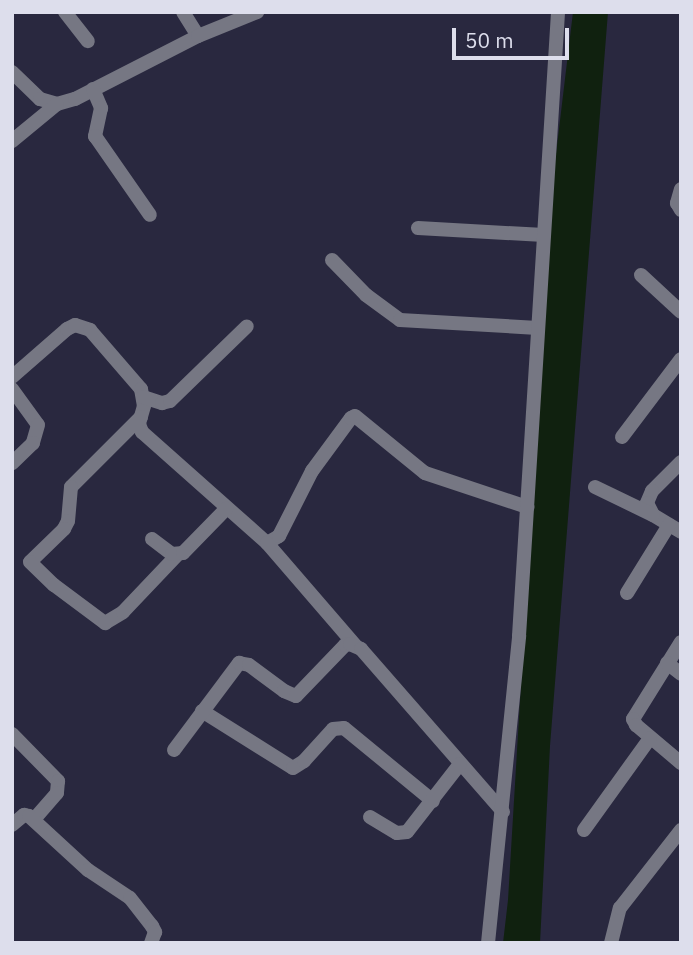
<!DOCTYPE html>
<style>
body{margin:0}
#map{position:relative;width:693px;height:955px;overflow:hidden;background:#29283f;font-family:"IBM Plex Sans",sans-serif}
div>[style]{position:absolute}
.water>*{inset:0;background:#10210f}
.street>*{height:14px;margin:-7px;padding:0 7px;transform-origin:7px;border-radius:7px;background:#767783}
span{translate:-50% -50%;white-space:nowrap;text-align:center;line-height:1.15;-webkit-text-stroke:7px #29283f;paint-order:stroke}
.frame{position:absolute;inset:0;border:14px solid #dddeec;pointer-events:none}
.scale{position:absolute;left:452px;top:28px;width:117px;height:32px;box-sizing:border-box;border:4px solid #dddeec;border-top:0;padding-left:9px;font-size:21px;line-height:24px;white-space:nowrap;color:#dddeec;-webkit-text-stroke:5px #29283f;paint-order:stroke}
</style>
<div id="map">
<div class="water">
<i style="clip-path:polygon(573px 12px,608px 12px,550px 746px,540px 943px,503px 943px,508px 900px,550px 204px)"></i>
</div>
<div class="street">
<i style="left:65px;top:12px;width:37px;rotate:52deg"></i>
<i style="left:183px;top:12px;width:28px;rotate:58deg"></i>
<i style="left:12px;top:72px;width:39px;rotate:44deg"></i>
<i style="left:40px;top:99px;width:18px;rotate:16deg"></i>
<i style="left:57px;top:104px;width:19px;rotate:-16deg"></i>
<i style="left:75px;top:99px;width:138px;rotate:-27.1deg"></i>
<i style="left:198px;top:36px;width:64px;rotate:-22.1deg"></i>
<i style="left:93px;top:89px;width:21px;rotate:67deg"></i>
<i style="left:101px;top:108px;width:29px;rotate:102deg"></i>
<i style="left:95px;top:136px;width:96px;rotate:55.2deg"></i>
<i style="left:12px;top:141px;width:58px;rotate:-39.4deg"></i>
<i style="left:681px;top:189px;width:15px;rotate:106deg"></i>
<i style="left:677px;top:203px;width:8px;rotate:60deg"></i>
<i style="left:418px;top:228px;width:126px;rotate:3.2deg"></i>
<i style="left:332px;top:260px;width:49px;rotate:45.8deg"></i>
<i style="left:366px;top:295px;width:42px;rotate:36.3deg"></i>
<i style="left:400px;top:320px;width:138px;rotate:3.3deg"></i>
<i style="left:641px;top:275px;width:54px;rotate:42.8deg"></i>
<i style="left:12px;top:377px;width:73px;rotate:-41.1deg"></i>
<i style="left:67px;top:329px;width:9px;rotate:-27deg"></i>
<i style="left:75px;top:325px;width:16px;rotate:18deg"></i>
<i style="left:90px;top:330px;width:78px;rotate:49.2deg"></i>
<i style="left:141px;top:389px;width:17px;rotate:80deg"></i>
<i style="left:144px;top:406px;width:19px;rotate:106deg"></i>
<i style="left:139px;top:424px;width:9px;rotate:69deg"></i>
<i style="left:142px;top:432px;width:167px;rotate:41.6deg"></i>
<i style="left:267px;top:543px;width:14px;rotate:-30deg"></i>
<i style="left:279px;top:536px;width:73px;rotate:-63.1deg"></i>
<i style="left:312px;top:471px;width:66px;rotate:-53.7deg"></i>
<i style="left:351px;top:418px;width:4px;rotate:-27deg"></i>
<i style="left:355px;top:416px;width:90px;rotate:39.2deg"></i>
<i style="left:425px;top:473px;width:108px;rotate:18.4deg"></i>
<i style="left:12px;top:389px;width:44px;rotate:54.2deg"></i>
<i style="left:38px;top:425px;width:19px;rotate:106deg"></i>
<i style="left:33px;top:443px;width:29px;rotate:136deg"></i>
<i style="left:143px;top:397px;width:20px;rotate:18deg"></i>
<i style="left:162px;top:403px;width:8px;rotate:-14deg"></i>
<i style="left:170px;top:401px;width:107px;rotate:-44.2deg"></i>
<i style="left:141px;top:417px;width:99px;rotate:135deg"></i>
<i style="left:71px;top:487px;width:34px;rotate:95deg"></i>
<i style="left:68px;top:521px;width:9px;rotate:117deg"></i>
<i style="left:64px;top:529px;width:47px;rotate:135.9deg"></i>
<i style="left:30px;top:562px;width:33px;rotate:44deg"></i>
<i style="left:54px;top:585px;width:64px;rotate:36.7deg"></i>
<i style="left:105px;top:623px;width:21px;rotate:-31deg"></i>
<i style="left:123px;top:612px;width:79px;rotate:-46.5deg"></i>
<i style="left:622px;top:437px;width:98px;rotate:-52.9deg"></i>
<i style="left:681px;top:462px;width:41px;rotate:135deg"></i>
<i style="left:652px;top:491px;width:13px;rotate:113deg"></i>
<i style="left:647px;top:503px;width:13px;rotate:63deg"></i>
<i style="left:653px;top:515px;width:33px;rotate:31deg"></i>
<i style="left:595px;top:487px;width:64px;rotate:25.8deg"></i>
<i style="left:152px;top:539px;width:25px;rotate:37deg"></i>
<i style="left:172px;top:554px;width:11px;rotate:-5deg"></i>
<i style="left:183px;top:553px;width:62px;rotate:-45.7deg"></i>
<i style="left:267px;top:543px;width:136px;rotate:49.2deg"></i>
<i style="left:627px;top:593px;width:80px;rotate:-58.3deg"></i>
<i style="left:681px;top:642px;width:91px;rotate:121.9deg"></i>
<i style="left:633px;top:719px;width:7px;rotate:63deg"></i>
<i style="left:636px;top:725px;width:59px;rotate:40.2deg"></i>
<i style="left:667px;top:663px;width:18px;rotate:38deg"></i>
<i style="left:202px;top:711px;width:107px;rotate:32.1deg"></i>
<i style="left:293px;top:768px;width:13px;rotate:-32deg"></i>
<i style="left:304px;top:761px;width:43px;rotate:-47.8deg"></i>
<i style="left:333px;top:729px;width:11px;rotate:-5deg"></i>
<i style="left:344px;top:728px;width:115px;rotate:39.4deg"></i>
<i style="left:12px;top:734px;width:66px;rotate:45.6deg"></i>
<i style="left:58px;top:781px;width:12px;rotate:95deg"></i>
<i style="left:57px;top:793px;width:35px;rotate:131deg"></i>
<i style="left:174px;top:750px;width:109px;rotate:-53.2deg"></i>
<i style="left:239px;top:663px;width:10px;rotate:11deg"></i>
<i style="left:249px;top:665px;width:44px;rotate:36.6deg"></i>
<i style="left:284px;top:691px;width:13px;rotate:23deg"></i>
<i style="left:296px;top:696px;width:71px;rotate:-46.1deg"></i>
<i style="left:345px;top:645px;width:5px;rotate:-11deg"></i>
<i style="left:350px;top:644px;width:12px;rotate:24deg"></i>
<i style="left:361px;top:649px;width:216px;rotate:48.9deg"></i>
<i style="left:370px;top:817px;width:31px;rotate:31deg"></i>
<i style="left:397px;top:833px;width:10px;rotate:-6deg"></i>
<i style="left:407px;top:832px;width:86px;rotate:-52.1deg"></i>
<i style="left:12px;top:825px;width:16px;rotate:-40deg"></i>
<i style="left:24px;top:815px;width:5px;rotate:11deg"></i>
<i style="left:29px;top:816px;width:80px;rotate:42.5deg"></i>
<i style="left:88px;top:870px;width:50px;rotate:33.7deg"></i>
<i style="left:130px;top:898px;width:36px;rotate:52deg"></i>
<i style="left:152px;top:926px;width:7px;rotate:63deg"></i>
<i style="left:155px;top:932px;width:12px;rotate:110deg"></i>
<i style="left:584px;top:830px;width:113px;rotate:-54.3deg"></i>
<i style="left:488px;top:943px;width:309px;rotate:-84.2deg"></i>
<i style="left:519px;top:636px;width:625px;rotate:-86.42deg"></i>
<i style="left:611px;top:943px;width:36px;rotate:-76deg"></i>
<i style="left:620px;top:908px;width:99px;rotate:-52deg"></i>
</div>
<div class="frame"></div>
<div class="scale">50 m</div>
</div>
